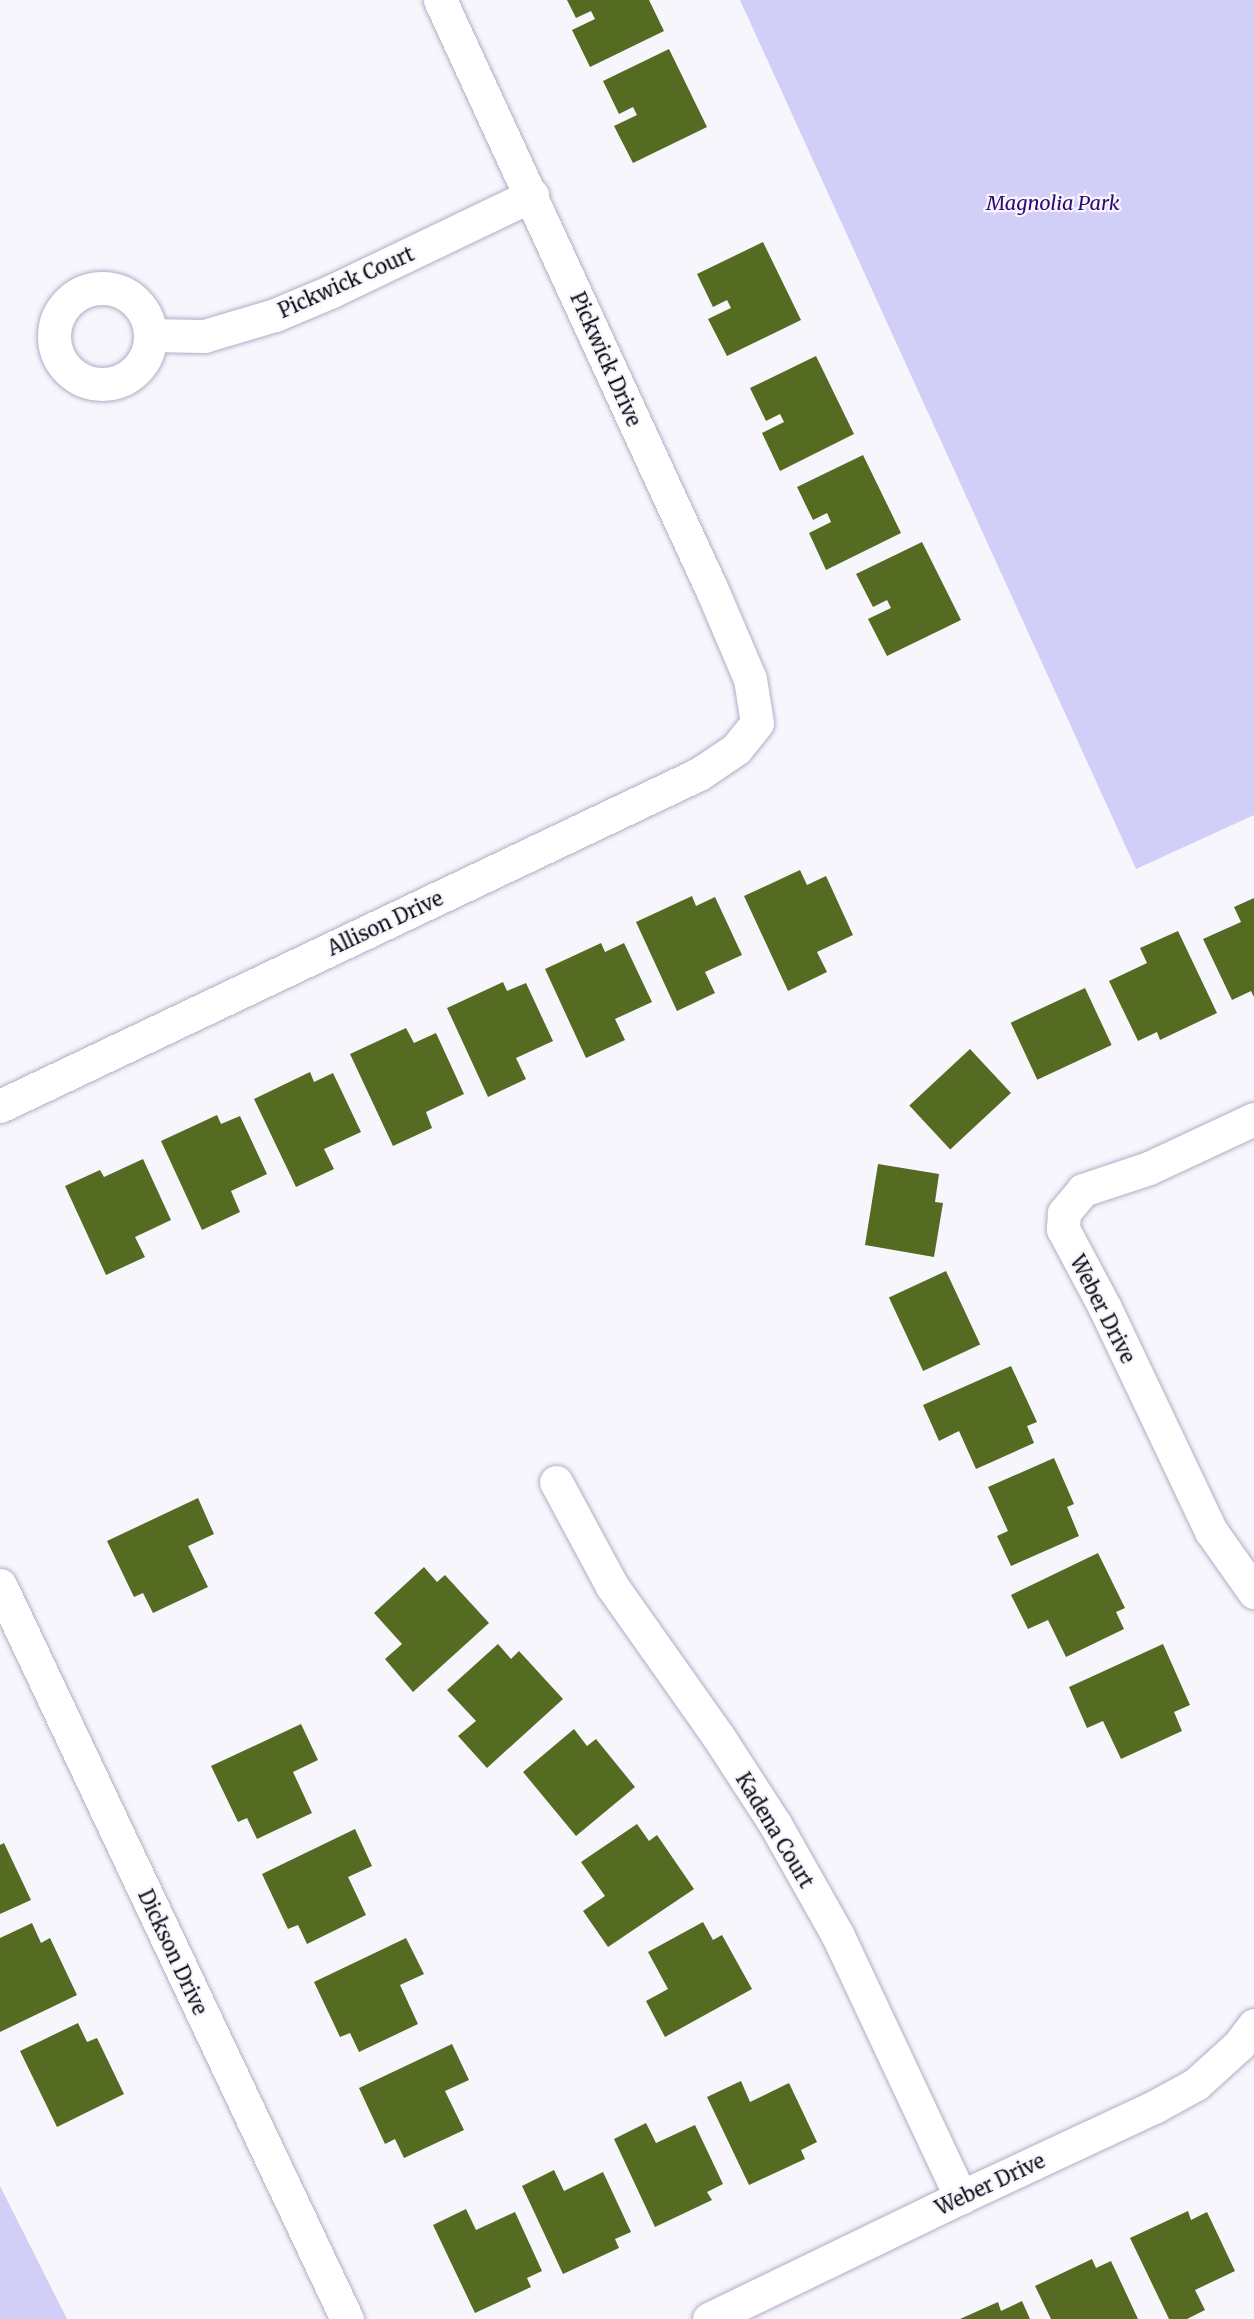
<!DOCTYPE html>
<style>
body{margin:0}
#map{position:relative;width:1254px;height:2319px;overflow:hidden;background:#f6f6fc;font-family:Merriweather,serif}
div>[style]{position:absolute}
.green>*{inset:0;background:#d1cef8}
.building>*{inset:0;background:#556b22;transform-origin:0 0}
.roads{filter:drop-shadow(0 0 2px #afaec7) drop-shadow(0 0 2px #afaec7)}
.minor>*{height:33px;margin:-16.5px;padding:0 16.5px;transform-origin:16.5px;border-radius:16.5px;background:#fff}
.minor>.ring{margin:-16.5px;padding:0;box-sizing:content-box;background:none;border:33px solid #fff;border-radius:50%}
span{translate:-50% -50%;white-space:nowrap;text-align:center;line-height:1.15;-webkit-text-stroke:4.5px #f6f6fc;paint-order:stroke}
.park-label{font-size:20px;color:#2f0873;font-style:italic}
.street-label{font-size:20px;color:#100f17}
</style>
<div id="map">
<div class="green">
<i style="clip-path:polygon(740px 0,1254px 0,1254px 815px,1136px 869px)"></i>
<i style="clip-path:polygon(0 2186px,67px 2319px,0 2319px)"></i>
</div>
<div class="building">
<i style="clip-path:polygon(567px 0,649px 0,664px 31px,590px 67px,572px 30px,595px 19px,591px 11px,576px 18px)"></i>
<i style="clip-path:polygon(669px 49px,707px 127px,633px 163px,614px 126px,637px 115px,633px 107px,619px 114px,603px 81px)"></i>
<i style="clip-path:polygon(763px 242px,801px 320px,727px 356px,708px 319px,731px 308px,727px 300px,713px 307px,697px 274px)"></i>
<i style="clip-path:polygon(816px 356px,854px 434px,780px 471px,762px 433px,784px 422px,780px 414px,766px 421px,750px 388px)"></i>
<i style="clip-path:polygon(863px 455px,901px 533px,826px 570px,809px 533px,831px 522px,827px 513px,813px 520px,797px 487px)"></i>
<i style="clip-path:polygon(922px 542px,961px 620px,887px 656px,868px 619px,891px 608px,887px 600px,873px 607px,856px 574px)"></i>
<i style="clip-path:polygon(800px 870px,807px 885px,826px 876px,853px 935px,817px 952px,827px 972px,788px 991px,744px 896px)"></i>
<i style="clip-path:polygon(692px 896px,696px 906px,715px 897px,742px 955px,705px 972px,715px 993px,677px 1011px,636px 922px)"></i>
<i style="clip-path:polygon(1254px 898px,1254px 997px,1251px 991px,1232px 1000px,1203px 939px,1241px 922px,1234px 907px)"></i>
<i style="clip-path:polygon(1178px 931px,1217px 1013px,1160px 1040px,1157px 1032px,1138px 1041px,1109px 981px,1147px 963px,1140px 948px)"></i>
<i style="clip-path:polygon(601px 943px,605px 952px,624px 943px,652px 1002px,615px 1019px,625px 1040px,586px 1058px,545px 969px)"></i>
<i style="clip-path:polygon(503px 982px,507px 991px,526px 983px,553px 1041px,516px 1058px,526px 1079px,488px 1097px,447px 1008px)"></i>
<i style="left:1085px;top:988px;width:63px;height:82px;rotate:65deg"></i>
<i style="clip-path:polygon(406px 1028px,414px 1043px,436px 1033px,464px 1094px,426px 1112px,432px 1128px,393px 1146px,350px 1054px)"></i>
<i style="left:970px;top:1049px;width:60px;height:83px;rotate:47deg"></i>
<i style="clip-path:polygon(310px 1072px,314px 1082px,333px 1073px,361px 1132px,324px 1149px,334px 1169px,296px 1187px,254px 1099px)"></i>
<i style="clip-path:polygon(217px 1115px,221px 1124px,240px 1116px,267px 1174px,231px 1191px,240px 1212px,202px 1230px,161px 1141px)"></i>
<i style="clip-path:polygon(143px 1159px,171px 1220px,135px 1237px,145px 1257px,106px 1275px,65px 1186px,100px 1170px,104px 1177px)"></i>
<i style="clip-path:polygon(878px 1164px,939px 1174px,935px 1202px,943px 1203px,934px 1257px,865px 1245px)"></i>
<i style="left:946px;top:1271px;width:81px;height:63px;rotate:65deg"></i>
<i style="clip-path:polygon(1011px 1366px,1037px 1422px,1027px 1426px,1034px 1443px,976px 1469px,959px 1431px,939px 1441px,923px 1405px)"></i>
<i style="clip-path:polygon(1054px 1458px,1074px 1504px,1067px 1507px,1079px 1536px,1011px 1566px,997px 1536px,1008px 1531px,988px 1487px)"></i>
<i style="clip-path:polygon(198px 1498px,214px 1534px,188px 1546px,208px 1587px,153px 1613px,143px 1593px,134px 1597px,107px 1541px)"></i>
<i style="clip-path:polygon(1098px 1553px,1125px 1608px,1116px 1612px,1124px 1629px,1066px 1657px,1048px 1620px,1028px 1629px,1011px 1595px)"></i>
<i style="clip-path:polygon(424px 1567px,437px 1582px,445px 1575px,489px 1623px,413px 1692px,385px 1659px,402px 1644px,374px 1613px)"></i>
<i style="clip-path:polygon(498px 1644px,511px 1659px,519px 1651px,563px 1699px,487px 1768px,458px 1736px,476px 1721px,447px 1690px)"></i>
<i style="clip-path:polygon(1163px 1644px,1190px 1705px,1174px 1712px,1182px 1731px,1121px 1759px,1103px 1721px,1087px 1728px,1069px 1687px)"></i>
<i style="clip-path:polygon(301px 1724px,318px 1760px,293px 1772px,312px 1813px,257px 1839px,247px 1818px,238px 1822px,211px 1766px)"></i>
<i style="clip-path:polygon(574px 1729px,587px 1746px,596px 1739px,635px 1787px,576px 1836px,523px 1772px)"></i>
<i style="clip-path:polygon(637px 1824px,649px 1841px,657px 1835px,694px 1889px,608px 1947px,583px 1911px,605px 1896px,581px 1862px)"></i>
<i style="clip-path:polygon(355px 1829px,372px 1866px,348px 1877px,366px 1915px,307px 1944px,298px 1925px,288px 1929px,262px 1874px)"></i>
<i style="clip-path:polygon(4px 1843px,31px 1900px,0 1914px,0 1845px)"></i>
<i style="clip-path:polygon(703px 1922px,713px 1940px,722px 1935px,752px 1989px,665px 2037px,646px 2001px,668px 1989px,648px 1952px)"></i>
<i style="clip-path:polygon(32px 1923px,41px 1943px,50px 1938px,77px 1995px,0 2032px,0 1938px)"></i>
<i style="clip-path:polygon(406px 1938px,424px 1974px,400px 1985px,418px 2024px,359px 2052px,350px 2033px,340px 2037px,314px 1982px)"></i>
<i style="clip-path:polygon(78px 2023px,87px 2042px,97px 2038px,124px 2094px,57px 2127px,20px 2051px)"></i>
<i style="clip-path:polygon(452px 2044px,469px 2080px,445px 2091px,464px 2130px,404px 2158px,395px 2139px,385px 2144px,359px 2088px)"></i>
<i style="clip-path:polygon(741px 2081px,750px 2102px,789px 2083px,817px 2142px,801px 2150px,805px 2159px,749px 2185px,707px 2097px)"></i>
<i style="clip-path:polygon(646px 2123px,656px 2143px,695px 2125px,723px 2184px,707px 2192px,712px 2200px,655px 2227px,614px 2139px)"></i>
<i style="clip-path:polygon(554px 2170px,564px 2191px,603px 2172px,631px 2232px,615px 2239px,619px 2248px,563px 2274px,522px 2186px)"></i>
<i style="clip-path:polygon(466px 2209px,476px 2230px,515px 2212px,542px 2271px,527px 2278px,531px 2287px,475px 2313px,433px 2225px)"></i>
<i style="clip-path:polygon(1188px 2211px,1191px 2220px,1207px 2212px,1235px 2271px,1195px 2290px,1205px 2310px,1187px 2319px,1169px 2319px,1130px 2238px)"></i>
<i style="clip-path:polygon(1092px 2259px,1096px 2268px,1111px 2261px,1138px 2319px,1051px 2319px,1035px 2286px)"></i>
<i style="clip-path:polygon(1022px 2301px,1030px 2319px,960px 2319px,998px 2302px,1001px 2311px)"></i>
</div>
<div class="roads">
<div class="minor">
<i class="ring" style="left:54px;top:288px;width:63px;height:63px"></i>
<i style="left:150px;top:335px;width:54px;rotate:1.1deg"></i>
<i style="left:204px;top:336px;width:74px;rotate:-16.5deg"></i>
<i style="left:275px;top:315px;width:62px;rotate:-22.8deg"></i>
<i style="left:332px;top:291px;width:222px;rotate:-25.6deg"></i>
<i style="left:0;top:1106px;width:774px;rotate:-25.41deg"></i>
<i style="left:699px;top:774px;width:45px;rotate:-34deg"></i>
<i style="left:736px;top:749px;width:33px;rotate:-51deg"></i>
<i style="left:757px;top:723px;width:45px;rotate:-99deg"></i>
<i style="left:750px;top:679px;width:97px;rotate:-113.1deg"></i>
<i style="left:712px;top:590px;width:650px;rotate:-114.75deg"></i>
<i style="left:1254px;top:1119px;width:116px;rotate:155deg"></i>
<i style="left:1149px;top:1168px;width:70px;rotate:161.6deg"></i>
<i style="left:1083px;top:1190px;width:30px;rotate:130deg"></i>
<i style="left:1064px;top:1213px;width:16px;rotate:94deg"></i>
<i style="left:1063px;top:1229px;width:89px;rotate:62deg"></i>
<i style="left:1105px;top:1308px;width:247px;rotate:64.6deg"></i>
<i style="left:1211px;top:1531px;width:75px;rotate:54.8deg"></i>
<i style="left:556px;top:1482px;width:118px;rotate:61.7deg"></i>
<i style="left:612px;top:1586px;width:184px;rotate:54.8deg"></i>
<i style="left:718px;top:1736px;width:105px;rotate:57.1deg"></i>
<i style="left:775px;top:1824px;width:129px;rotate:60.6deg"></i>
<i style="left:838px;top:1936px;width:289px;rotate:64.8deg"></i>
<i style="left:0;top:1585px;width:812px;rotate:64.7deg"></i>
<i style="left:709px;top:2319px;width:280px;rotate:-25.8deg"></i>
<i style="left:961px;top:2197px;width:215px;rotate:-25deg"></i>
<i style="left:1156px;top:2106px;width:46px;rotate:-28.8deg"></i>
<i style="left:1196px;top:2084px;width:58px;rotate:-42.2deg"></i>
<i style="left:1239px;top:2045px;width:25px;rotate:-53deg"></i>
</div>
</div>
<div class="park-label">
<span style="left:1053px;top:202px">Magnolia Park</span>
</div>
<div class="street-label">
<span style="left:346px;top:282px;rotate:-24deg">Pickwick Court</span>
<span style="left:606px;top:359px;rotate:66deg">Pickwick Drive</span>
<span style="left:385px;top:923px;rotate:-25deg">Allison Drive</span>
<span style="left:1103px;top:1309px;rotate:63deg">Weber Drive</span>
<span style="left:775px;top:1830px;rotate:59deg">Kadena Court</span>
<span style="left:173px;top:1952px;rotate:65deg">Dickson Drive</span>
<span style="left:990px;top:2184px;rotate:-25deg">Weber Drive</span>
</div>
</div>
